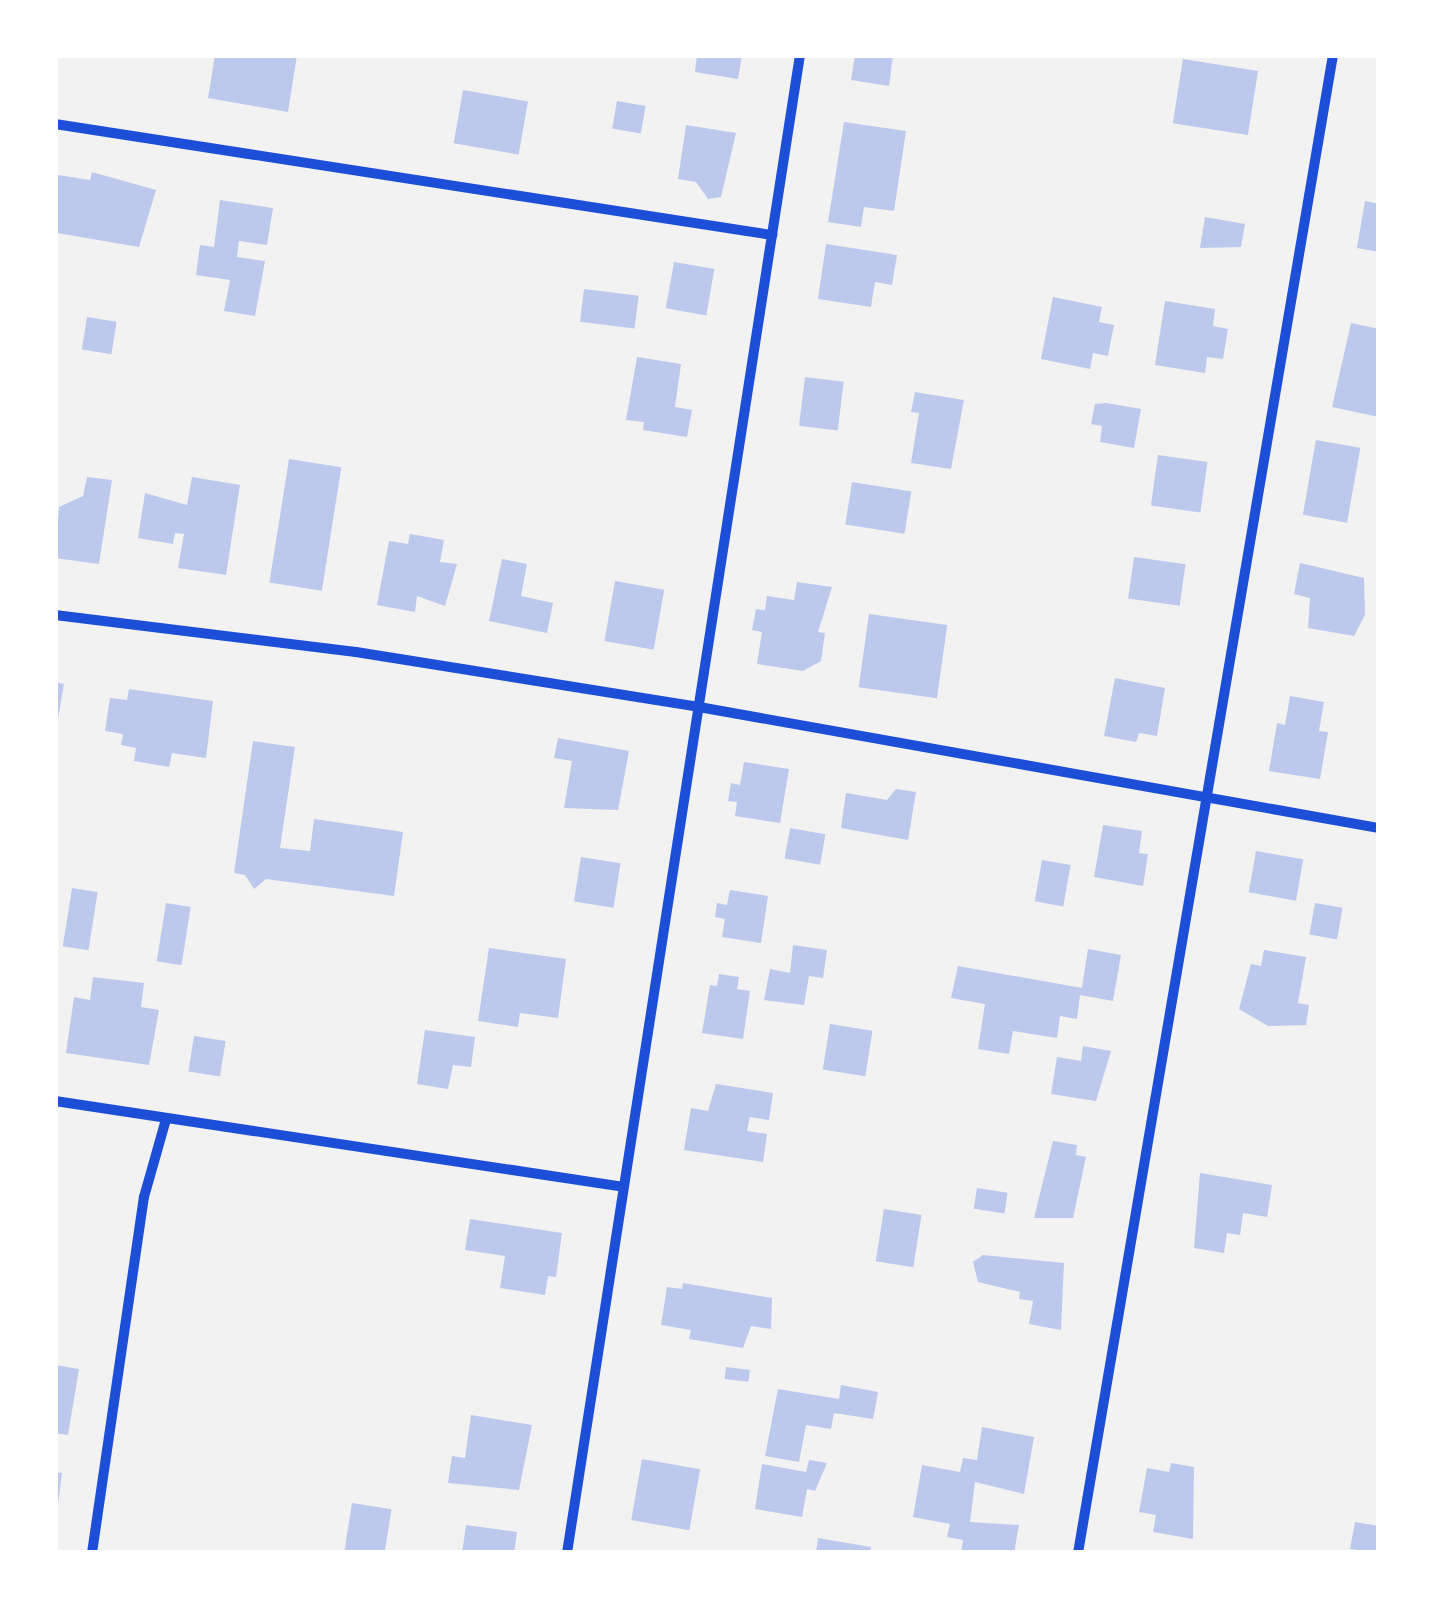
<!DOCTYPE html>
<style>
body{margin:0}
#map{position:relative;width:1434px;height:1608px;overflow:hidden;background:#f2f2f2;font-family:Literata,serif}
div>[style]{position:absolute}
.building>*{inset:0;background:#bdc9ec;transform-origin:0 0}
.minor>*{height:10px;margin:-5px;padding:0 5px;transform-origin:5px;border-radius:5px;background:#1d4ed8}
span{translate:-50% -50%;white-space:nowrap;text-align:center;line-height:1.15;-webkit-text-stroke:10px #fff;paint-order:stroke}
.frame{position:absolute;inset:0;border:58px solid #fff;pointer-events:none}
</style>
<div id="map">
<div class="building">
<i style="clip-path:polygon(215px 55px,297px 55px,288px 112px,208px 98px)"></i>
<i style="clip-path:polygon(697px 55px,742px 55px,738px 79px,695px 72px)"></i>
<i style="clip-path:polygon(855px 55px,893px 55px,889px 86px,851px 80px)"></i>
<i style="left:1183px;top:59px;width:76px;height:65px;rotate:9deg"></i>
<i style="left:463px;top:90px;width:66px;height:54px;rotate:10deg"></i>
<i style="left:617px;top:101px;width:29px;height:28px;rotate:10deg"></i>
<i style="clip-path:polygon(844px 122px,906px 131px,894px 211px,864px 207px,861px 227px,828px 222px)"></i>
<i style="clip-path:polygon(686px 125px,736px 133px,721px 197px,708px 199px,696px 182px,678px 179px)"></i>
<i style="clip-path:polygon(92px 172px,156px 190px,139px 247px,57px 233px,58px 175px,90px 180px)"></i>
<i style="clip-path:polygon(220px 200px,273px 208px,267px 245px,239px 241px,237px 257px,265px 261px,255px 316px,224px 311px,230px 280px,196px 275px,200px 245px,214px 247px)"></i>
<i style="clip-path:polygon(1365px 201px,1379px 204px,1379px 252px,1357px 248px)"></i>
<i style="clip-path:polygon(1205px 217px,1245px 224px,1241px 247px,1200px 248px)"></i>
<i style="clip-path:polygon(826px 244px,897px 255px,892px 285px,875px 282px,871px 307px,818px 299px)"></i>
<i style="left:674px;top:262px;width:41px;height:47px;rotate:10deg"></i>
<i style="left:584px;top:289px;width:55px;height:33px;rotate:7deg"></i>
<i style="clip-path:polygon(1053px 297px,1102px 307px,1099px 322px,1114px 325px,1108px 356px,1093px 353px,1090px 369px,1041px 359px)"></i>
<i style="clip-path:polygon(1165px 301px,1215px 309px,1213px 326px,1228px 329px,1223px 359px,1207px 357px,1205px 373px,1155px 365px)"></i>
<i style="left:87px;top:317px;width:30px;height:33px;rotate:9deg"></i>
<i style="clip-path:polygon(1351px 323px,1379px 329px,1379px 417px,1332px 407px)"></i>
<i style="clip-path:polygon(637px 357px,681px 364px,675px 407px,692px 410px,687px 437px,643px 430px,644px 422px,626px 420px)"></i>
<i style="left:805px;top:377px;width:39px;height:49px;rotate:7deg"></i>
<i style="clip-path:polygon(915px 392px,964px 400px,951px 469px,911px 463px,919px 413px,911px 412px)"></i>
<i style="clip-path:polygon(1106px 403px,1141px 409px,1134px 448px,1100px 442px,1102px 426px,1091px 424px,1095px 404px)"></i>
<i style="left:1316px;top:440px;width:45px;height:76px;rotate:10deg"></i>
<i style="left:1158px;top:455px;width:50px;height:51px;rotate:8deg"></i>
<i style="left:289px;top:459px;width:53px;height:125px;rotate:9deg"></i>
<i style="clip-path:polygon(87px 477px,112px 480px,99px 564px,55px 558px,59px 507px,83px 496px)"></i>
<i style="clip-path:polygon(192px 477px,240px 485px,226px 575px,178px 568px,184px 534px,175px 533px,173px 544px,138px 538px,145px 493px,187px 505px)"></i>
<i style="left:852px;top:482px;width:60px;height:43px;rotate:9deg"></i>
<i style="clip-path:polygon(410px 534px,444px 540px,440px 562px,457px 564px,445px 606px,417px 596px,415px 612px,377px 605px,389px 541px,408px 544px)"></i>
<i style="left:1134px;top:557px;width:52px;height:42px;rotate:8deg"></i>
<i style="clip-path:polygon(502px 559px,527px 564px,521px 596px,553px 603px,547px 633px,489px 621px)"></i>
<i style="clip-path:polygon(1300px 563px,1364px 578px,1365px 615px,1354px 636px,1308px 628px,1310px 598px,1294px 594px)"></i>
<i style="left:615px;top:581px;width:50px;height:61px;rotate:10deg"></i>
<i style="clip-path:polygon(797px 582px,832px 587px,818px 632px,825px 633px,821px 661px,803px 671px,757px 664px,762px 632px,752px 630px,756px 609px,765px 610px,767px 596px,794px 600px)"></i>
<i style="left:869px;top:614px;width:79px;height:74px;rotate:8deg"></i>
<i style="clip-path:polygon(1115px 678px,1165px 688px,1157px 736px,1139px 733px,1136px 742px,1104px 736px)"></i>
<i style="clip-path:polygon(55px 682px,64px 684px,57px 724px,55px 724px)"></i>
<i style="clip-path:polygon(129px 689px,213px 701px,206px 758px,172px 753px,169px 767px,134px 761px,136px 748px,121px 745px,123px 734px,105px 731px,110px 698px,127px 700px)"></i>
<i style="clip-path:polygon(1290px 696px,1324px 702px,1319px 731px,1328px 732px,1320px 779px,1269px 771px,1277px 723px,1285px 725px)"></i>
<i style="clip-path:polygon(558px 738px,629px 751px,618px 810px,564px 808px,572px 761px,554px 758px)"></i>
<i style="clip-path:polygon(253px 741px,295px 747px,280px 848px,310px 851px,314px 819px,403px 832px,394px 896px,266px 879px,254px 889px,245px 875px,234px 873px)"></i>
<i style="clip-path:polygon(744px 762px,789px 769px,780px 823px,735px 816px,737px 802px,728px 801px,731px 783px,740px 785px)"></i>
<i style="clip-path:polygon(896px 789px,916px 792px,908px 840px,841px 828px,846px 793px,887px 800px)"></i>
<i style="clip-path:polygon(1103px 825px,1142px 831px,1139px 853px,1148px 854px,1143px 886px,1094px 877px)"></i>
<i style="left:790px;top:828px;width:36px;height:31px;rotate:10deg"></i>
<i style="left:1256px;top:851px;width:48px;height:42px;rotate:10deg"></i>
<i style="left:581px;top:857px;width:40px;height:45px;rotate:9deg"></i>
<i style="left:1042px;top:860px;width:29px;height:42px;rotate:10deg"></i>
<i style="left:72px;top:888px;width:26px;height:59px;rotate:9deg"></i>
<i style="clip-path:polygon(730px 890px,768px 896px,761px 943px,722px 937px,725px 919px,715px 917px,717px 903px,727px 905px)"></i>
<i style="left:166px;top:903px;width:25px;height:59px;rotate:9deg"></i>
<i style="left:1315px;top:903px;width:28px;height:32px;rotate:10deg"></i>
<i style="clip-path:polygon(793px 945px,827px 950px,823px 978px,809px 976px,804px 1005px,764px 1000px,770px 969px,790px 973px)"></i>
<i style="clip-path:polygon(489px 948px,566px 959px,558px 1018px,520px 1013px,518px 1027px,478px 1021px)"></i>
<i style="clip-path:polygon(1088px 949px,1121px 955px,1113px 1001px,1080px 995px,1077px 1019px,1060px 1016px,1057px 1038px,1013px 1031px,1009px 1054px,978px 1049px,985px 1004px,951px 998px,958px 966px,1082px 988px)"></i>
<i style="clip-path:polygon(1264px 950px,1306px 957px,1298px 1003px,1309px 1005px,1306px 1025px,1268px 1026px,1239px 1009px,1251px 964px,1261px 966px)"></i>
<i style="clip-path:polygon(719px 974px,739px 977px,737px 989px,750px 991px,743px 1039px,702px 1033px,710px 985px,717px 986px)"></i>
<i style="clip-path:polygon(93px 977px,144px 983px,141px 1007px,159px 1010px,149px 1065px,66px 1053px,74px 997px,90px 1000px)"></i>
<i style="left:830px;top:1024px;width:43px;height:46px;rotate:9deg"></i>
<i style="clip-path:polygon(425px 1030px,475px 1037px,471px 1067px,453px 1065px,448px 1089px,417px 1084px)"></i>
<i style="left:194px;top:1036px;width:32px;height:36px;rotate:9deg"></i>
<i style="clip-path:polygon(1083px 1046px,1111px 1051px,1096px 1101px,1051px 1094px,1057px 1057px,1081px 1061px)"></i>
<i style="clip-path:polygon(716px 1084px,773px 1093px,769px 1120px,750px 1117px,747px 1131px,767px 1134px,763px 1162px,684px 1150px,691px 1108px,708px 1111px)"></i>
<i style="clip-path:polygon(1053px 1141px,1077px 1145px,1076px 1155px,1086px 1157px,1073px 1218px,1034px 1218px)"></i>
<i style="clip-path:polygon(1200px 1173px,1272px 1185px,1267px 1217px,1243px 1213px,1240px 1235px,1227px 1233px,1224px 1253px,1194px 1248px)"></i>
<i style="left:977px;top:1188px;width:31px;height:21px;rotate:9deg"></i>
<i style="left:884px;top:1209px;width:38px;height:53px;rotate:9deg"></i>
<i style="clip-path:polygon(470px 1219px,562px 1233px,556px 1277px,548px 1276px,545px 1295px,500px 1288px,505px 1256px,465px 1250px)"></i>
<i style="clip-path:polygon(983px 1255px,1064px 1263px,1061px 1330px,1029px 1324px,1033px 1301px,1019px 1299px,1020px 1292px,978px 1282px,973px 1262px)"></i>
<i style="clip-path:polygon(683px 1283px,772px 1298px,771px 1329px,751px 1326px,743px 1348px,689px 1339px,691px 1330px,661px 1325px,667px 1287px,682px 1289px)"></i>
<i style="clip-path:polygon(55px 1365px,79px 1369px,68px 1435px,55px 1433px)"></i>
<i style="left:726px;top:1367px;width:24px;height:12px;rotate:7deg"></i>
<i style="clip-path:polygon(841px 1385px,878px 1392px,873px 1419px,834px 1413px,831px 1429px,806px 1425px,799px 1462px,765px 1456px,778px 1389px,839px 1399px)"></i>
<i style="clip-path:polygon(471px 1415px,532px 1425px,519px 1490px,448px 1483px,452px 1456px,465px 1458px)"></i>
<i style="clip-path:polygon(982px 1427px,1034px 1437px,1024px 1494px,975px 1482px,970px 1522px,1019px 1525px,1014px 1553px,961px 1553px,963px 1540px,947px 1537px,950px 1524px,913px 1517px,922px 1465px,960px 1472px,963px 1458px,977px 1460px)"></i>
<i style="left:642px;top:1459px;width:59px;height:62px;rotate:10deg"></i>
<i style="clip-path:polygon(809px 1460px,827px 1463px,815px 1491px,807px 1489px,802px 1517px,755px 1509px,762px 1464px,806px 1472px)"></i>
<i style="clip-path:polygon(1171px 1463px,1194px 1467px,1193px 1539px,1153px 1532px,1156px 1515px,1139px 1512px,1147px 1468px,1169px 1472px)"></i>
<i style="clip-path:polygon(55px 1472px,62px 1473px,57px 1512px,55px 1512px)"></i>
<i style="left:352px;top:1503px;width:40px;height:50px;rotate:9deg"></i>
<i style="clip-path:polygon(1355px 1522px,1379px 1526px,1379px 1553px,1350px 1549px)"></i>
<i style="clip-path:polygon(466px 1525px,517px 1532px,514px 1553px,462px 1553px)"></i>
<i style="clip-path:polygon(818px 1538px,871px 1547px,870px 1553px,816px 1553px)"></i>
</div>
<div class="minor">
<i style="left:55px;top:124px;width:726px;rotate:8.8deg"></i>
<i style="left:55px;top:615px;width:303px;rotate:7deg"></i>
<i style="left:356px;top:652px;width:347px;rotate:9.1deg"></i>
<i style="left:699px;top:707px;width:691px;rotate:10.09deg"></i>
<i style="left:55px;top:1101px;width:575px;rotate:8.59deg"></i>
<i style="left:92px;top:1553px;width:360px;rotate:-81.7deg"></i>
<i style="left:144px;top:1197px;width:81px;rotate:-74.2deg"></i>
<i style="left:567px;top:1553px;width:1516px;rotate:-81.16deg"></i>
<i style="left:1078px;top:1553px;width:1520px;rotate:-80.34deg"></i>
</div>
<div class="frame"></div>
</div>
